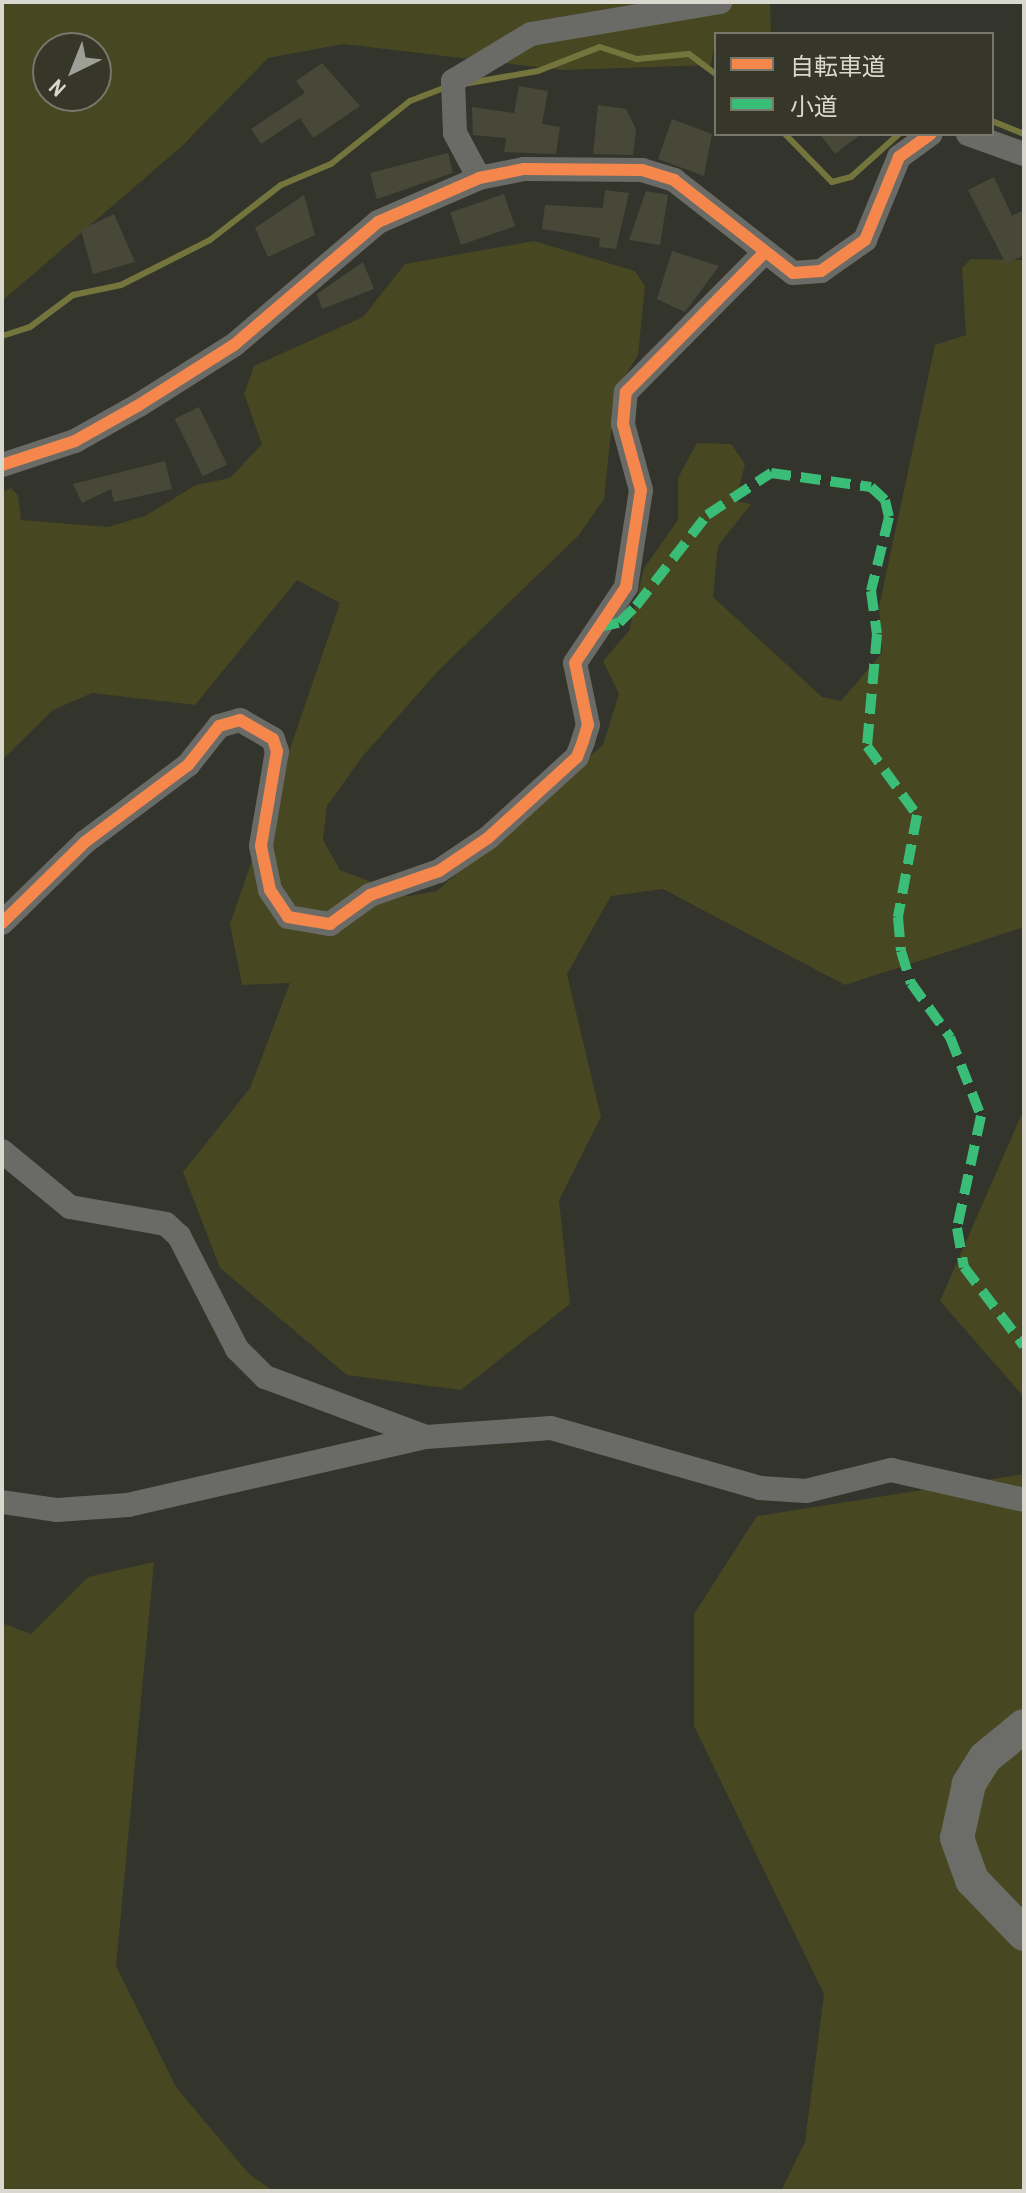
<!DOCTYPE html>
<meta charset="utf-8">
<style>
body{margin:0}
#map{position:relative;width:1026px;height:2193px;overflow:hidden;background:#33342c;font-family:"Archivo Narrow","Noto Sans JP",sans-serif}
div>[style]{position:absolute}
.green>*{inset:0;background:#474721}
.stream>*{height:6px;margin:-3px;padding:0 3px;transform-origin:3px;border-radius:3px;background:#74753c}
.building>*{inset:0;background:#484839;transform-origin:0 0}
.street>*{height:24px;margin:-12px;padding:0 12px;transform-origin:12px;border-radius:12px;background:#6a6b67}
.secondary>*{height:34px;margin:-17px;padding:0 17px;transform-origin:17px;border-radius:17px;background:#6c6d68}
.quiet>*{height:10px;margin-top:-5px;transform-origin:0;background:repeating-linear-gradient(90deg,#3abd76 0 20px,transparent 0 30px)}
.cycleway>*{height:12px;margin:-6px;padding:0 6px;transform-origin:6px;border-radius:6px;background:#f5874c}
span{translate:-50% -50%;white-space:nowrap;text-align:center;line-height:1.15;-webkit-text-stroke:6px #363728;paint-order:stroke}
.frame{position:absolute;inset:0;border:4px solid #d8d8cf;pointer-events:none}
.legend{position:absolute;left:714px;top:32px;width:280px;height:104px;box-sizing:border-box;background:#363728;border:2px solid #77776b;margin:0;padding:10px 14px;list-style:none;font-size:24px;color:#d8d8cf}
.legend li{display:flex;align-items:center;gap:16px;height:40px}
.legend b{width:40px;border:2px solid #77776b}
.north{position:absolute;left:32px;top:32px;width:80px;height:80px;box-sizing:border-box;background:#363728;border:2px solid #77776b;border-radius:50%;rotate:223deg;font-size:22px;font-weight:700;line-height:32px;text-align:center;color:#d8d8cf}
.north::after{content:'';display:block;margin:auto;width:28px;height:36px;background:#9e9f96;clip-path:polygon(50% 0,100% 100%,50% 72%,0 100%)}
</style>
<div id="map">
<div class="green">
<i style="clip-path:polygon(evenodd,2px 2px,770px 2px,771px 34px,716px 34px,711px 65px,563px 70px,343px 44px,268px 58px,181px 147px,2px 301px,2px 2px,48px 48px,96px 48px,96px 96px,48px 96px,48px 48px)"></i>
<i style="clip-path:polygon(534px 241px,635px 271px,645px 286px,638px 355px,615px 392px,604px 499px,578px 536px,439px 670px,362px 757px,327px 806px,323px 840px,340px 870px,408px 896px,437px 891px,603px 745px,619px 694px,603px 661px,629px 631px,644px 568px,678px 520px,678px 478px,697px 443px,731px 444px,745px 464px,736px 501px,751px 504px,718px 546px,713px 597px,822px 697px,841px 701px,882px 653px,879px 607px,935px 345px,966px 335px,962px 268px,971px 259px,1024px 260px,1024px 927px,845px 985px,663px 889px,611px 896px,567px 974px,601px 1117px,559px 1200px,570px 1304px,461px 1390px,347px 1375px,220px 1268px,183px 1172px,250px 1088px,290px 983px,242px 985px,230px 924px,340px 603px,297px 580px,195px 705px,92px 693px,53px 710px,2px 760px,2px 492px,11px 488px,18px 495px,21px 520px,108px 527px,145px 516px,196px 485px,230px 478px,262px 444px,244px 394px,254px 366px,363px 317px,405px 264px)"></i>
<i style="clip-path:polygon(1024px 1109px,1024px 1397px,940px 1301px)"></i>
<i style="clip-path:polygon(1024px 1474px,1024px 2191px,781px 2191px,805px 2142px,824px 1994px,694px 1726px,694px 1614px,757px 1516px)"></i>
<i style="clip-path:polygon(154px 1562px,116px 1966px,176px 2087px,249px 2174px,273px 2191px,2px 2191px,2px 1623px,31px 1634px,88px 1577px)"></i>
</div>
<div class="stream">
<i style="left:469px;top:83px;width:70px;rotate:-9.9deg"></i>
<i style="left:538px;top:71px;width:66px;rotate:-21.2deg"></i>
<i style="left:600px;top:47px;width:39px;rotate:18deg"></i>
<i style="left:637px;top:59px;width:52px;rotate:-5.5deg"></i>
<i style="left:689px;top:54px;width:34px;rotate:37deg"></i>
<i style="left:992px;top:121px;width:35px;rotate:22deg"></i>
<i style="left:785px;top:134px;width:67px;rotate:45.6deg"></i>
<i style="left:832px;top:182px;width:20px;rotate:-15deg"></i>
<i style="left:851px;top:177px;width:64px;rotate:-41.9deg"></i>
<i style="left:2px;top:336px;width:29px;rotate:-18deg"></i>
<i style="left:30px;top:327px;width:54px;rotate:-36.7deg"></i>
<i style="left:73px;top:295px;width:49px;rotate:-11.8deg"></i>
<i style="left:121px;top:285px;width:100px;rotate:-26.8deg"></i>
<i style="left:210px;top:240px;width:90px;rotate:-37.8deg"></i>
<i style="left:281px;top:185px;width:54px;rotate:-22.8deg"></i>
<i style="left:331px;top:164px;width:101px;rotate:-38.6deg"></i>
<i style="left:410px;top:101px;width:39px;rotate:-21deg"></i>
</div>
<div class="building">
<i style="clip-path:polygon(322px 63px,360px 106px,313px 138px,300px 118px,261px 144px,251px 129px,305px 93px,296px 81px)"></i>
<i style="clip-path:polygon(519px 86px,548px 91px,542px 124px,560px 127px,556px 154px,504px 152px,506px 138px,473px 135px,472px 107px,514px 113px)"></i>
<i style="clip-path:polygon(598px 105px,626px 109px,636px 129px,633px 155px,593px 154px)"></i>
<i style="clip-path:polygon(672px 119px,712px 134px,704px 176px,658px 159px)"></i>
<i style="clip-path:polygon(820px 134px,861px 134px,835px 154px)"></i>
<i style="clip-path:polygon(448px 153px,453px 173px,377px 199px,370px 173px)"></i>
<i style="clip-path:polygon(994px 177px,1012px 216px,1024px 210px,1024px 255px,1006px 264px,968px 190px)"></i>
<i style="clip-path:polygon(605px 190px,629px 193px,616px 249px,599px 247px,600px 238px,542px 229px,545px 205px,603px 208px)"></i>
<i style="clip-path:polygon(646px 191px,668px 195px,660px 245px,629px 240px)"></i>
<i style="left:504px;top:194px;width:34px;height:57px;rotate:71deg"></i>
<i style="clip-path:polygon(304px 195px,315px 235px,268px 257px,255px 228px)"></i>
<i style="clip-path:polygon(114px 214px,135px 262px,93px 274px,81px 230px)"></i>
<i style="clip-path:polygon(672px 251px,719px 266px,685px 312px,657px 299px)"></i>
<i style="clip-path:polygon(363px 262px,374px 289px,322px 309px,317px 294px)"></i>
<i style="left:199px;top:407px;width:64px;height:27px;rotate:64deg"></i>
<i style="clip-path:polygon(165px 461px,172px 489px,114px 502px,111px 489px,82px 503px,73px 484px)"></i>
</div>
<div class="street">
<i style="left:968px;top:134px;width:59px;rotate:19.7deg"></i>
<i style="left:479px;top:178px;width:51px;rotate:-118.1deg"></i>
<i style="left:455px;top:133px;width:52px;rotate:-92.2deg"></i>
<i style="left:453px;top:81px;width:91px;rotate:-31.1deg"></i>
<i style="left:531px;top:34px;width:192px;rotate:-9.6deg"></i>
<i style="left:2px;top:465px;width:77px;rotate:-18.2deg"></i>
<i style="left:75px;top:441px;width:73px;rotate:-29.4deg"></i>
<i style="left:139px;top:405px;width:112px;rotate:-32.3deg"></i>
<i style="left:234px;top:345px;width:189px;rotate:-40.5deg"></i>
<i style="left:378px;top:222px;width:110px;rotate:-23.5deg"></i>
<i style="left:479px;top:178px;width:46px;rotate:-11.3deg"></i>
<i style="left:524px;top:169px;width:118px;rotate:0.5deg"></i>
<i style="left:642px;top:170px;width:34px;rotate:17deg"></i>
<i style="left:674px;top:180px;width:151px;rotate:38deg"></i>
<i style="left:793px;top:273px;width:28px;rotate:-4deg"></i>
<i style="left:821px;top:271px;width:54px;rotate:-35.2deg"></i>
<i style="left:865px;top:240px;width:90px;rotate:-67.7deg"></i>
<i style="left:899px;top:157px;width:39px;rotate:-36deg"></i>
<i style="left:2px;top:923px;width:116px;rotate:-44.3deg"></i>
<i style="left:85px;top:842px;width:129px;rotate:-36.8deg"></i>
<i style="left:188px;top:765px;width:50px;rotate:-51.5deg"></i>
<i style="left:219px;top:726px;width:22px;rotate:-16deg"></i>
<i style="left:240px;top:720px;width:38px;rotate:30deg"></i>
<i style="left:273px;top:739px;width:13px;rotate:72deg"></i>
<i style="left:277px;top:751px;width:96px;rotate:99.6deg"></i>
<i style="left:261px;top:846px;width:45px;rotate:78.4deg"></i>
<i style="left:270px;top:890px;width:32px;rotate:56deg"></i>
<i style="left:288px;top:917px;width:43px;rotate:9.5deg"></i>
<i style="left:330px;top:924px;width:49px;rotate:-35.9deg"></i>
<i style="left:370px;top:895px;width:73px;rotate:-19.2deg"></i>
<i style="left:439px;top:871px;width:59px;rotate:-34deg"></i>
<i style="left:488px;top:838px;width:120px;rotate:-42.3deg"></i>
<i style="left:577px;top:757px;width:17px;rotate:-69deg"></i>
<i style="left:583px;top:741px;width:17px;rotate:-73deg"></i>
<i style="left:588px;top:725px;width:63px;rotate:-101.8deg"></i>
<i style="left:575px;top:663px;width:92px;rotate:-56.1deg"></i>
<i style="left:626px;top:587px;width:98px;rotate:-81.2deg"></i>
<i style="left:641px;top:490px;width:68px;rotate:-105.3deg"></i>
<i style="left:623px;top:424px;width:32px;rotate:-85deg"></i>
<i style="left:626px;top:392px;width:193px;rotate:-45.2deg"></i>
<i style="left:2px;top:1151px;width:88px;rotate:39.5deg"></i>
<i style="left:70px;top:1207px;width:97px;rotate:10deg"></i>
<i style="left:166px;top:1224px;width:18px;rotate:43deg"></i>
<i style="left:179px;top:1236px;width:127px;rotate:62.8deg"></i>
<i style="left:237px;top:1349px;width:40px;rotate:45deg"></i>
<i style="left:265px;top:1377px;width:172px;rotate:20.4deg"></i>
<i style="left:2px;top:1502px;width:56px;rotate:8.3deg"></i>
<i style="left:57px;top:1510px;width:71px;rotate:-4deg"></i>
<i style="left:128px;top:1505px;width:306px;rotate:-12.9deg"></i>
<i style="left:426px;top:1437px;width:125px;rotate:-4.1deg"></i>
<i style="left:551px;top:1428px;width:217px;rotate:16deg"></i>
<i style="left:760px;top:1488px;width:46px;rotate:3.7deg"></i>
<i style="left:806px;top:1491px;width:88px;rotate:-13.9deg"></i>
<i style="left:891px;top:1470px;width:136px;rotate:12.7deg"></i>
</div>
<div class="secondary">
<i style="left:1024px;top:1726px;width:50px;rotate:140.6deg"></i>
<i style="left:985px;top:1758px;width:31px;rotate:122deg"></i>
<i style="left:969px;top:1784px;width:55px;rotate:102.5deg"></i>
<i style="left:957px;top:1838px;width:45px;rotate:70.3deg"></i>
<i style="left:972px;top:1880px;width:75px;rotate:46.1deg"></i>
</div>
<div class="quiet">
<i style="left:603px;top:626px;width:16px;rotate:-11deg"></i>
<i style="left:619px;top:623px;width:24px;rotate:-45deg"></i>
<i style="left:636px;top:606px;width:115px;rotate:-52deg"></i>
<i style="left:707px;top:515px;width:77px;rotate:-33.3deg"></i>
<i style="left:771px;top:473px;width:101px;rotate:8deg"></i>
<i style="left:871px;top:487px;width:19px;rotate:43deg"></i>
<i style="left:885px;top:500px;width:17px;rotate:77deg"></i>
<i style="left:889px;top:517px;width:76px;rotate:103.7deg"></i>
<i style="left:871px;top:591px;width:43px;rotate:82.1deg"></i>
<i style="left:877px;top:634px;width:112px;rotate:95.1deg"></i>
<i style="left:867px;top:746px;width:85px;rotate:54.1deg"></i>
<i style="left:917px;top:815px;width:104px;rotate:100.6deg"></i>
<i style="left:898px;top:917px;width:34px;rotate:85deg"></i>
<i style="left:901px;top:951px;width:34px;rotate:73deg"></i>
<i style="left:911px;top:983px;width:67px;rotate:54.2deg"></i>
<i style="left:950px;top:1037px;width:85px;rotate:68.6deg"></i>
<i style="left:981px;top:1116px;width:115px;rotate:102.1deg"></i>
<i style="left:957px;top:1228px;width:40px;rotate:80deg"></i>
<i style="left:964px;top:1267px;width:99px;rotate:52.8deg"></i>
</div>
<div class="cycleway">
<i style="left:2px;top:465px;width:77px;rotate:-18.2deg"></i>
<i style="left:75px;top:441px;width:73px;rotate:-29.4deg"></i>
<i style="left:139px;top:405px;width:112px;rotate:-32.3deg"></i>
<i style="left:234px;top:345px;width:189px;rotate:-40.5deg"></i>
<i style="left:378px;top:222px;width:110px;rotate:-23.5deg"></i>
<i style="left:479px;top:178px;width:46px;rotate:-11.3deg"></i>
<i style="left:524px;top:169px;width:118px;rotate:0.5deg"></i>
<i style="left:642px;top:170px;width:34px;rotate:17deg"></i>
<i style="left:674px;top:180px;width:151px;rotate:38deg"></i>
<i style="left:793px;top:273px;width:28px;rotate:-4deg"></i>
<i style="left:821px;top:271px;width:54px;rotate:-35.2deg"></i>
<i style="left:865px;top:240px;width:90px;rotate:-67.7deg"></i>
<i style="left:899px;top:157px;width:39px;rotate:-36deg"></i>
<i style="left:2px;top:923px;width:116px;rotate:-44.3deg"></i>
<i style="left:85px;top:842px;width:129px;rotate:-36.8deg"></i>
<i style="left:188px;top:765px;width:50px;rotate:-51.5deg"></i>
<i style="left:219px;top:726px;width:22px;rotate:-16deg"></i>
<i style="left:240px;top:720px;width:38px;rotate:30deg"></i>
<i style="left:273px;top:739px;width:13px;rotate:72deg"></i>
<i style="left:277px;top:751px;width:96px;rotate:99.6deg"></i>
<i style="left:261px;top:846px;width:45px;rotate:78.4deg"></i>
<i style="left:270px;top:890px;width:32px;rotate:56deg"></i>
<i style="left:288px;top:917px;width:43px;rotate:9.5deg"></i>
<i style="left:330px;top:924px;width:49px;rotate:-35.9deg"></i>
<i style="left:370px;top:895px;width:73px;rotate:-19.2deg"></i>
<i style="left:439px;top:871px;width:59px;rotate:-34deg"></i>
<i style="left:488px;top:838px;width:120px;rotate:-42.3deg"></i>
<i style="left:577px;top:757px;width:17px;rotate:-69deg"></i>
<i style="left:583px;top:741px;width:17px;rotate:-73deg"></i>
<i style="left:588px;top:725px;width:63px;rotate:-101.8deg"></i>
<i style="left:575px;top:663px;width:92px;rotate:-56.1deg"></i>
<i style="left:626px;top:587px;width:98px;rotate:-81.2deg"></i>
<i style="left:641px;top:490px;width:68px;rotate:-105.3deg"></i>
<i style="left:623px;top:424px;width:32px;rotate:-85deg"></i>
<i style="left:626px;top:392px;width:193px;rotate:-45.2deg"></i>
</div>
<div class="frame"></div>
<ul class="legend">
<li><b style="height:10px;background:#f5874c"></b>自転車道</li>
<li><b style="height:10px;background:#3abd76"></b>小道</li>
</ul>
<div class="north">N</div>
</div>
